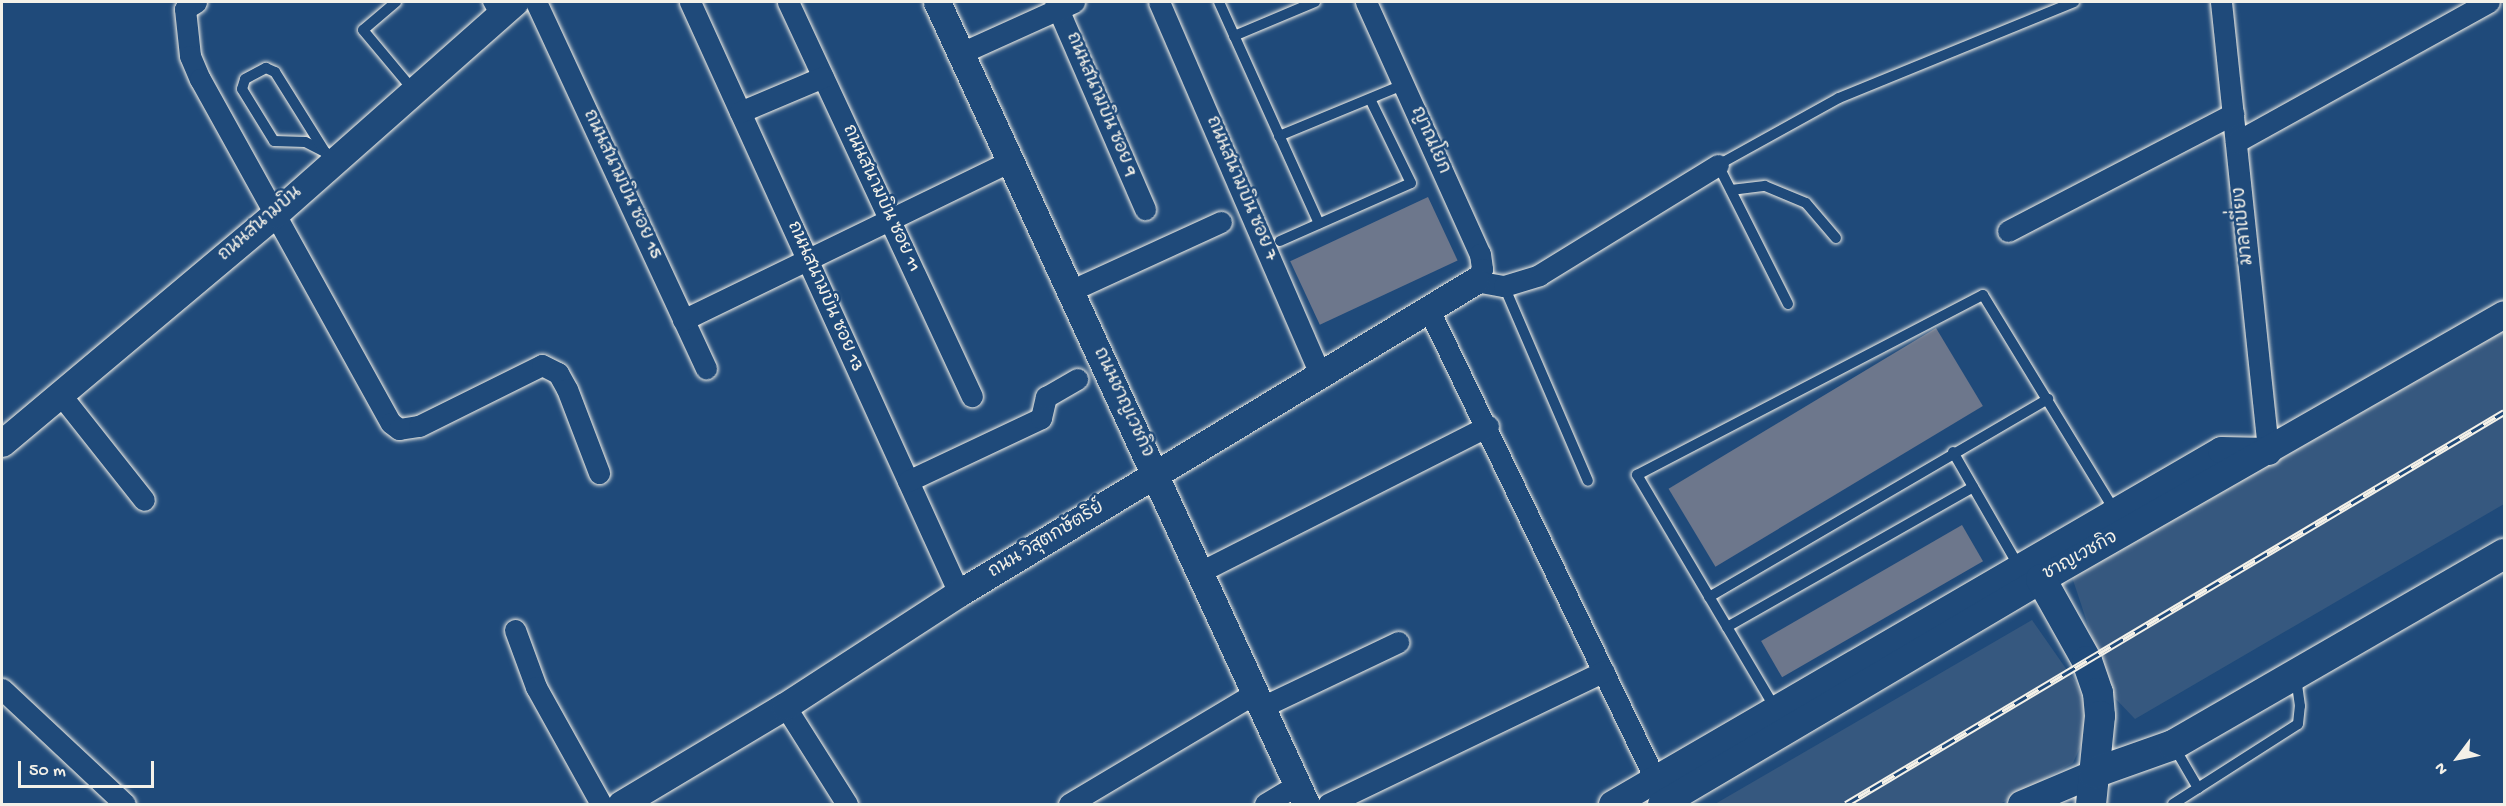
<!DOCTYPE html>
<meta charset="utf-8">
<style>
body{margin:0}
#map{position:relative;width:2506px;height:806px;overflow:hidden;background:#1f4a7a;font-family:"Gochi Hand","Playpen Sans Thai",sans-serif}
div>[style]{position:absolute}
.built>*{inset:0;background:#36587f}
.building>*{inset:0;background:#6d778c;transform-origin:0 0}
.roads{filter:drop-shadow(0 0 2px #f4f1e8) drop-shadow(0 0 2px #f4f1e8)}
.service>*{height:10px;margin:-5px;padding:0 5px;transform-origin:5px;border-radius:5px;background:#1f4a7a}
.minor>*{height:21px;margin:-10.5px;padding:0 10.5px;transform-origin:10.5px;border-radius:10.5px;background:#1f4a7a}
.tertiary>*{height:27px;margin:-13.5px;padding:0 13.5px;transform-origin:13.5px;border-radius:13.5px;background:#1f4a7a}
.secondary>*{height:30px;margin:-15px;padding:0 15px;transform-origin:15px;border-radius:15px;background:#1f4a7a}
.rail>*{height:7px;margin-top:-3.5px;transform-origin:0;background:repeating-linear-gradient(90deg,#1f4a7a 0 14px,#f4f1e8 0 28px);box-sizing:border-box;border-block:2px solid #f4f1e8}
span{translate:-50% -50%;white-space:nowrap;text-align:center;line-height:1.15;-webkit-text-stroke:5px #1f4a7a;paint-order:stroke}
.street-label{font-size:18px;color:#f4f1e8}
.frame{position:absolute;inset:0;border:3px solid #f4f1e8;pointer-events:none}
.north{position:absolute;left:2428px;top:728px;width:60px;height:60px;-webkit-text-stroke:4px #1f4a7a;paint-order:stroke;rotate:238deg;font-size:16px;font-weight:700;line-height:24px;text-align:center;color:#f4f1e8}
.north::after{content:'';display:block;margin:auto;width:21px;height:27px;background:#f4f1e8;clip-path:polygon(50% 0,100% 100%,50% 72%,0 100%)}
.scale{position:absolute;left:18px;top:761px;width:136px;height:27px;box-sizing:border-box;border:3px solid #f4f1e8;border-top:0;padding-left:8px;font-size:18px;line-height:21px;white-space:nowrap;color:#f4f1e8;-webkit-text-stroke:4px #1f4a7a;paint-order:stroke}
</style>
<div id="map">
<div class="built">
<i style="clip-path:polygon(2504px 320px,2504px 504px,2135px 719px,2111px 694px,2072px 577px,2092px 561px)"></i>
<i style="clip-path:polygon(2032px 620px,2074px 680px,2087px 709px,2085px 736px,2073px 763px,2000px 804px,1715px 804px)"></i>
</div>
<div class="building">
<i style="left:1428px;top:197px;width:70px;height:152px;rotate:65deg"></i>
<i style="left:1936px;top:328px;width:91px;height:312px;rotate:59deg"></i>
<i style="left:1962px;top:525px;width:42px;height:232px;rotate:60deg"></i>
</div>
<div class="roads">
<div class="service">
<i style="left:396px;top:2px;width:43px;rotate:139.7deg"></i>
<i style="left:363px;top:30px;width:80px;rotate:50.1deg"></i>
<i style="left:488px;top:2px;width:18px;rotate:61deg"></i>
<i style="left:1219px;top:2px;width:243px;rotate:65.7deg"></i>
<i style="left:1234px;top:36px;width:88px;rotate:-22.8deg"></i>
<i style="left:1279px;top:136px;width:134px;rotate:-22.4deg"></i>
<i style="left:325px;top:152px;width:22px;rotate:-153deg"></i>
<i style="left:305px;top:142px;width:31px;rotate:-178deg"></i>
<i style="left:274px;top:141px;width:61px;rotate:-121.6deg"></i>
<i style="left:242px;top:89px;width:10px;rotate:-73deg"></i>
<i style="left:245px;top:79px;width:24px;rotate:-28deg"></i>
<i style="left:266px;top:68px;width:10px;rotate:24deg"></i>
<i style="left:275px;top:72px;width:94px;rotate:58deg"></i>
<i style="left:325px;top:152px;width:13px;rotate:61deg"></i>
<i style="left:1731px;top:190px;width:34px;rotate:-7deg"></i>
<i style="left:1765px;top:186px;width:44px;rotate:22.5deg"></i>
<i style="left:1806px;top:203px;width:46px;rotate:49.4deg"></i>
<i style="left:1280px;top:241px;width:143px;rotate:-23.9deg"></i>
<i style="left:1411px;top:183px;width:93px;rotate:-116deg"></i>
<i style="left:1504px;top:286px;width:212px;rotate:66.7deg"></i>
<i style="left:1788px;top:304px;width:156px;rotate:-116.7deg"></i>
<i style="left:1718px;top:165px;width:138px;rotate:-29deg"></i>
<i style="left:1839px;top:98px;width:254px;rotate:-22.2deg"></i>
<i style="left:1953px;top:452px;width:133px;rotate:60.1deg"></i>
<i style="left:1709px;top:597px;width:393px;rotate:-30.3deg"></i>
<i style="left:1727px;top:627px;width:283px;rotate:-29.6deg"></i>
<i style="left:1775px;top:708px;width:271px;rotate:-120.6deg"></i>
<i style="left:1637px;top:475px;width:390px;rotate:-27.5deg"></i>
<i style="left:1983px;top:295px;width:253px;rotate:58.6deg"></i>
<i style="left:2173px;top:745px;width:50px;rotate:59.8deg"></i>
<i style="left:2173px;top:804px;width:148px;rotate:-32.6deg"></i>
<i style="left:2298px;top:724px;width:18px;rotate:-84deg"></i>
<i style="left:2300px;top:706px;width:28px;rotate:-98deg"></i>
</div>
<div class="minor">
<i style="left:196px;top:2px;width:13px;rotate:148deg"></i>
<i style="left:185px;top:9px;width:47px;rotate:83.9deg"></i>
<i style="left:190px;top:56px;width:25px;rotate:67deg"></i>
<i style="left:200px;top:79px;width:393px;rotate:61deg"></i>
<i style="left:391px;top:423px;width:10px;rotate:37deg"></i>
<i style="left:399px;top:429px;width:20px;rotate:-9deg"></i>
<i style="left:419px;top:426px;width:137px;rotate:-26.4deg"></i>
<i style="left:542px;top:365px;width:18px;rotate:27deg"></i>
<i style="left:558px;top:373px;width:18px;rotate:61deg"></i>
<i style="left:567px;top:389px;width:90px;rotate:69.1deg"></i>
<i style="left:536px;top:2px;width:404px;rotate:65.1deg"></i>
<i style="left:690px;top:2px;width:649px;rotate:65.53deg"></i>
<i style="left:788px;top:2px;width:435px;rotate:65deg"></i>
<i style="left:1055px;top:2px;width:226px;rotate:66.5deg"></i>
<i style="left:1159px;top:2px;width:408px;rotate:66.6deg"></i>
<i style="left:1366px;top:2px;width:277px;rotate:65.7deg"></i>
<i style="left:1480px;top:254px;width:15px;rotate:82deg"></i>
<i style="left:1482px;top:269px;width:14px;rotate:120deg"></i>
<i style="left:1475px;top:281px;width:29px;rotate:10deg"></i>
<i style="left:1504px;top:286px;width:37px;rotate:-17deg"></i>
<i style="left:1539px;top:275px;width:210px;rotate:-31.6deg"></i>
<i style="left:2221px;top:2px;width:451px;rotate:84deg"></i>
<i style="left:961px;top:53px;width:124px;rotate:-24.3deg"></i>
<i style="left:740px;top:112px;width:90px;rotate:-22.9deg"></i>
<i style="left:2236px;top:142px;width:289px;rotate:-29deg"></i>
<i style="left:2008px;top:231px;width:254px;rotate:-27.5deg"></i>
<i style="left:1070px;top:291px;width:166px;rotate:-24.6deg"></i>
<i style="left:1429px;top:310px;width:521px;rotate:64.27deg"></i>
<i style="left:683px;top:320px;width:365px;rotate:-25.9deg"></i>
<i style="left:60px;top:394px;width:135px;rotate:51.6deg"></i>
<i style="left:908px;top:481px;width:147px;rotate:-25.3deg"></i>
<i style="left:1041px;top:418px;width:22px;rotate:-77deg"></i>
<i style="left:1046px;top:397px;width:36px;rotate:-30deg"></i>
<i style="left:1200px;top:572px;width:323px;rotate:-26.9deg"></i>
<i style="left:515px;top:630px;width:61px;rotate:69.8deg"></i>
<i style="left:536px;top:687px;width:134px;rotate:60.9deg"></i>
<i style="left:2px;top:689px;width:168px;rotate:43.1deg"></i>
<i style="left:785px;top:706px;width:116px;rotate:57.7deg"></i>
<i style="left:1262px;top:707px;width:151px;rotate:-25.5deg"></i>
<i style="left:1069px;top:804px;width:217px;rotate:-30.8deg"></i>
<i style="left:1265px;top:804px;width:37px;rotate:-31deg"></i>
<i style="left:1328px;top:804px;width:306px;rotate:-25.7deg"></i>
</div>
<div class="tertiary">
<i style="left:937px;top:2px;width:883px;rotate:65.29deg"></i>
<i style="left:2px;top:443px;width:356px;rotate:-40deg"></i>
<i style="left:275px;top:214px;width:320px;rotate:-41.5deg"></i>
<i style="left:621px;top:804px;width:191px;rotate:-30.9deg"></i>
<i style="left:785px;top:706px;width:207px;rotate:-33deg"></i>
<i style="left:959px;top:593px;width:603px;rotate:-31.16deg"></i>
<i style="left:1612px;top:804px;width:704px;rotate:-30.17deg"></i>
<i style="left:2221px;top:450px;width:47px;rotate:1.2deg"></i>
<i style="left:1661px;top:804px;width:442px;rotate:-30.6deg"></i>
<i style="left:2041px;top:579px;width:533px;rotate:-29.78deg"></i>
<i style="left:2021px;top:804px;width:79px;rotate:-23deg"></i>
</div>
<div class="secondary">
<i style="left:2041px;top:579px;width:94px;rotate:60.7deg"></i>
<i style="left:2087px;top:661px;width:34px;rotate:71deg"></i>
<i style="left:2098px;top:693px;width:23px;rotate:85deg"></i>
<i style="left:2100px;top:716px;width:88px;rotate:95.8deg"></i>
<i style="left:2094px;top:773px;width:84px;rotate:-19.5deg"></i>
<i style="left:2173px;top:745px;width:382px;rotate:-30deg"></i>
</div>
</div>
<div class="rail">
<i style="left:1846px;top:804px;width:766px;rotate:-30.78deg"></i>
</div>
<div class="street-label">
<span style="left:1100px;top:105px;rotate:67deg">ถนนสนามบิน ซอย 9</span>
<span style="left:1429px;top:141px;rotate:66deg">ญาณโยก</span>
<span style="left:621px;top:185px;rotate:65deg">ถนนสนามบิน ซอย 15</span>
<span style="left:1240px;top:189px;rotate:67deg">ถนนสนามบิน ซอย 7</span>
<span style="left:880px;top:199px;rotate:65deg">ถนนสนามบิน ซอย 11</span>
<span style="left:261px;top:225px;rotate:-41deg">ถนนสนามบิน</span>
<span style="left:2245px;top:226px;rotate:-96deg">มาลาเบี่ยง</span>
<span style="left:824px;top:297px;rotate:66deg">ถนนสนามบิน ซอย 13</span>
<span style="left:1122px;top:403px;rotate:65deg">ถนนชาญเวชกิจ</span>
<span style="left:1047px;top:541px;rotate:-31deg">ถนน วิสุตกษัตริย์</span>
<span style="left:2081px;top:557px;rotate:-29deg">ชาญเวชกิจ</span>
</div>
<div class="frame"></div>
<div class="north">N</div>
<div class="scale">50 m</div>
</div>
